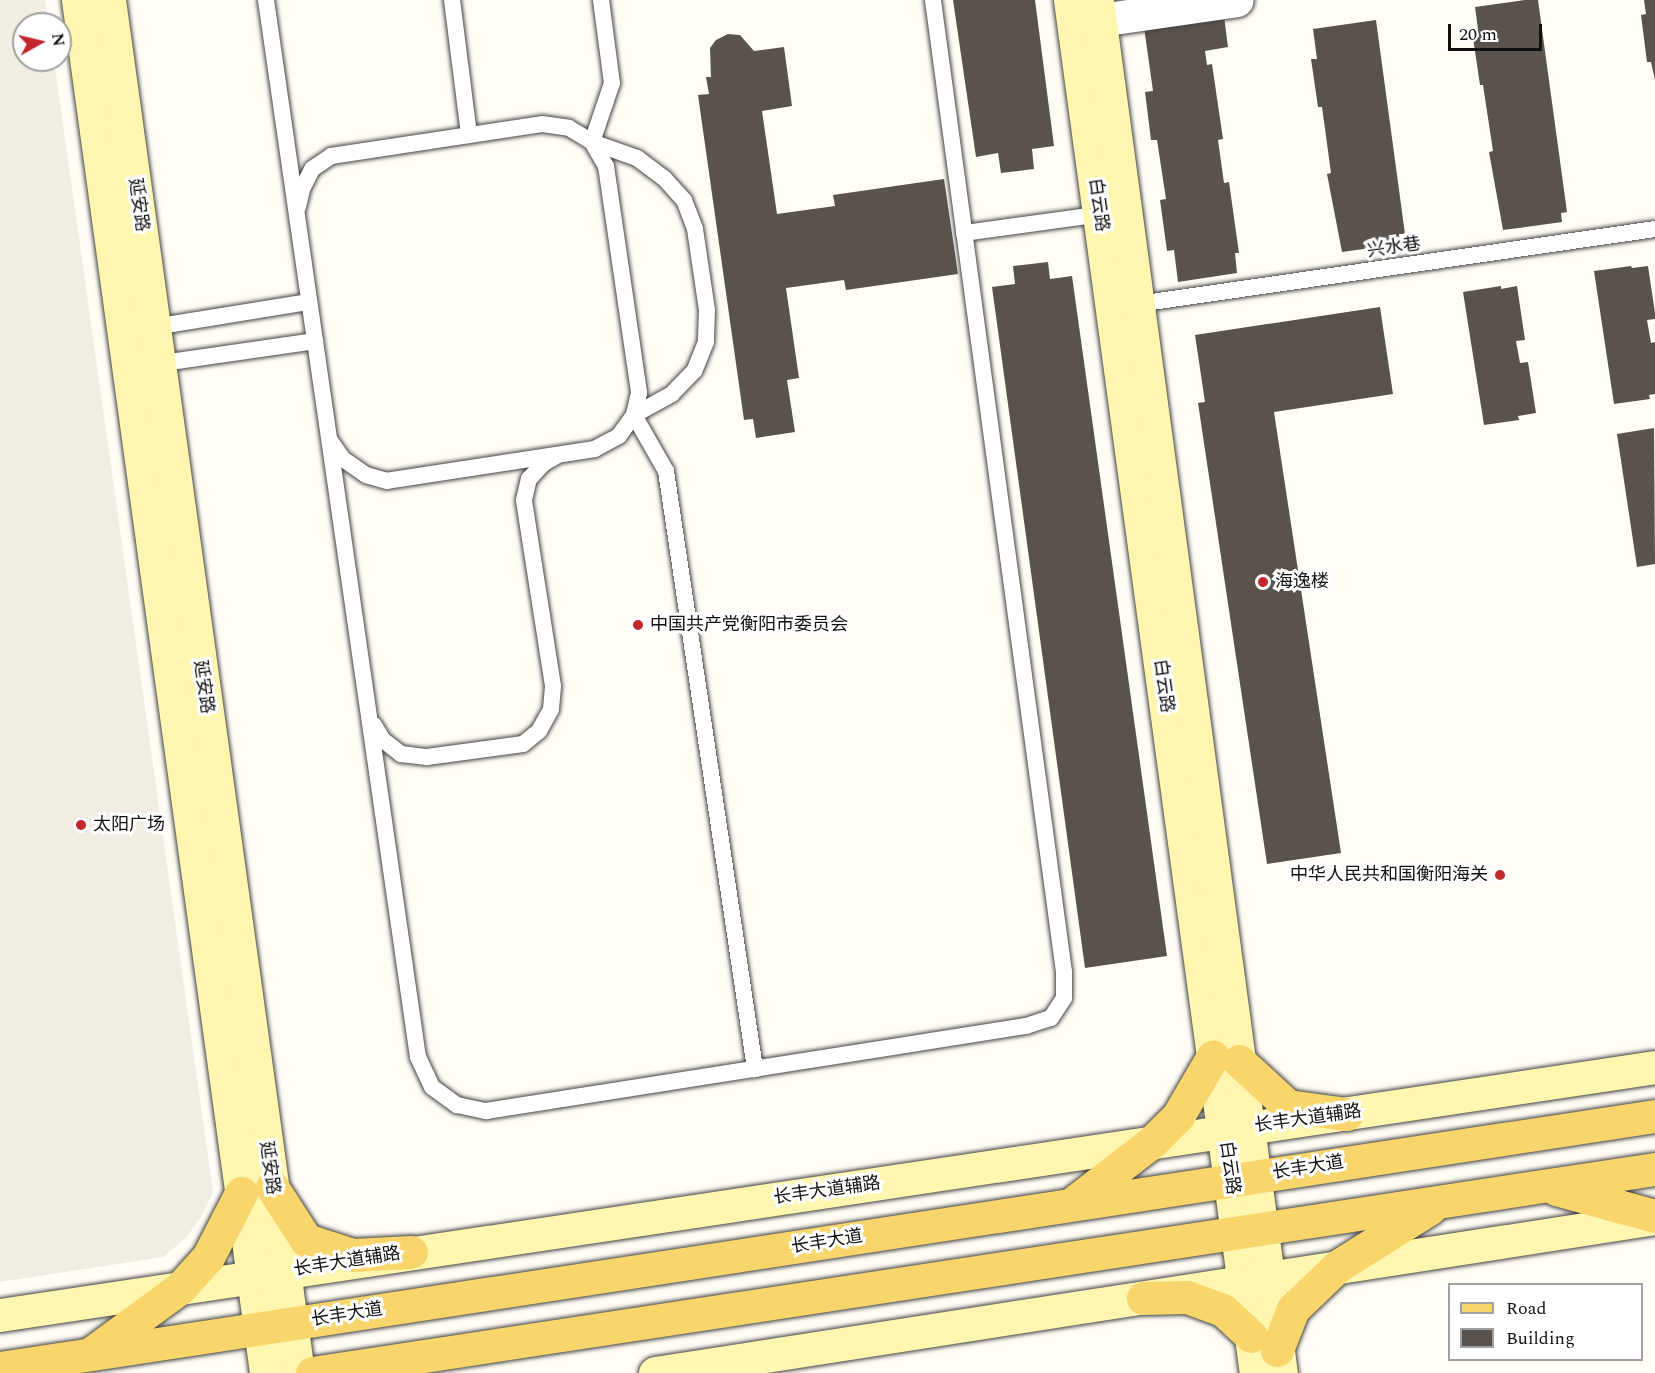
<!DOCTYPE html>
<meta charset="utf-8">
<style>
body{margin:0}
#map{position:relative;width:1655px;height:1373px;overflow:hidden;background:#fffdf5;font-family:Spectral,"Noto Sans SC",serif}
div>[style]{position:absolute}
.plaza>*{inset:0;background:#f1ede2}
.building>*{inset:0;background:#5a524d}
.roads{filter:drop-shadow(0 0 2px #444) drop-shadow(0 0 2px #444)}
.lane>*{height:16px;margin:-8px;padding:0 8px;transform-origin:8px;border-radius:8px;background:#fff}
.street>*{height:33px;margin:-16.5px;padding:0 16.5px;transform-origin:16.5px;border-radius:16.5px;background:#fff}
.secondary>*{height:33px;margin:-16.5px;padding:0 16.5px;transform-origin:16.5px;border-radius:16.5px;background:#fff6b0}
.primary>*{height:33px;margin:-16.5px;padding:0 16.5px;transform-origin:16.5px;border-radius:16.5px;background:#f9d66b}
.dots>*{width:16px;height:16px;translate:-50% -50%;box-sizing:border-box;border:3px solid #fff;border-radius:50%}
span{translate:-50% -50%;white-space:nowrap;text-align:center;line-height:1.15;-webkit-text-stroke:6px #fff;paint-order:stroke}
.street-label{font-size:18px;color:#111}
.poi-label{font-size:18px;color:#111}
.left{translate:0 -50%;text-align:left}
.right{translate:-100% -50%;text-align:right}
.legend{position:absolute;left:1448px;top:1283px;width:195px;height:78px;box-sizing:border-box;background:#fff;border:2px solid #a0a0a0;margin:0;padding:8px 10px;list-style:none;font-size:18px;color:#111}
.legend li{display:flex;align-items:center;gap:12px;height:30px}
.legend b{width:30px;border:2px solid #a0a0a0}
.north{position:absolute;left:12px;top:12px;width:60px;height:60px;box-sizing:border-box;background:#fff;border:2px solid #a0a0a0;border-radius:50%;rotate:82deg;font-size:16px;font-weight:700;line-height:24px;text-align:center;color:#111}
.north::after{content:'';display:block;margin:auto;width:21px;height:27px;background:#c4262e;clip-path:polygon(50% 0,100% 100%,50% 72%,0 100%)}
.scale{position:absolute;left:1448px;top:24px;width:94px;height:27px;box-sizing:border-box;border:3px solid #111;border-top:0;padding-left:8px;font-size:18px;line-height:21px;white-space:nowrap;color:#111;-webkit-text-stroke:4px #fff;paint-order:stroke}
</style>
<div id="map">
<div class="plaza">
<i style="clip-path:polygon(0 0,45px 0,49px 24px,24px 24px,24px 60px,54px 60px,213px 1192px,201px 1217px,186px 1238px,163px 1257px,0 1282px)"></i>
</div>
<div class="building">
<i style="clip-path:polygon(953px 0,1035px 0,1054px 146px,1032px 149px,1034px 169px,1001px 173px,998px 153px,976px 157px)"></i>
<i style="clip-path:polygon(1525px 0,1538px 0,1567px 212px,1561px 213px,1562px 222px,1503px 230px,1489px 152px,1493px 151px,1483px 85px,1480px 85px,1473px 38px,1479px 37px,1475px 7px)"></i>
<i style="clip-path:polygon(1644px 0,1655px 0,1655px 80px,1651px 62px,1647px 62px,1641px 15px,1646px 14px)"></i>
<i style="clip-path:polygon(1224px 16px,1228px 47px,1205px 51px,1207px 65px,1212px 64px,1223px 139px,1218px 140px,1224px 183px,1229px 182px,1239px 253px,1235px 253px,1237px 273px,1178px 282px,1174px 250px,1167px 251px,1160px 200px,1166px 199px,1157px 140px,1151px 140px,1145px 92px,1153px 91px,1144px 27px)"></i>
<i style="clip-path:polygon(1376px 20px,1405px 234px,1399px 234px,1400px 244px,1342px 252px,1327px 174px,1331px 173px,1322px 107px,1318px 107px,1311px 59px,1317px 59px,1313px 29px)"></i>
<i style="clip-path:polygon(728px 34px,740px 35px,754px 51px,784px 47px,792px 106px,762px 111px,777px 214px,835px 206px,833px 195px,944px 179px,958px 274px,846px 290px,844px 280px,786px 288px,799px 378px,787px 380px,795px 432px,756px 438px,753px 419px,744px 420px,698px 95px,709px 94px,706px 77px,711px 77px,710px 48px,716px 40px)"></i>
<i style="clip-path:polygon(1048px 262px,1050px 279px,1072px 276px,1167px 956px,1085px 968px,992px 287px,1015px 284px,1013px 266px)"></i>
<i style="clip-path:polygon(1631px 266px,1632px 268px,1648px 266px,1655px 313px,1655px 319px,1647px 320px,1651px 343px,1655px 342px,1655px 394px,1649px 395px,1650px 399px,1614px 404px,1594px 271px)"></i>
<i style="clip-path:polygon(1501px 286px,1501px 289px,1517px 286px,1525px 340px,1516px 341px,1520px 363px,1528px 362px,1536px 413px,1518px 416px,1519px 420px,1484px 425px,1463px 292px)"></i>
<i style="clip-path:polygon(1380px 307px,1393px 394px,1274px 412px,1341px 853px,1267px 864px,1198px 403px,1205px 402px,1195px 335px)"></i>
<i style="clip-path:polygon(1654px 428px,1655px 564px,1637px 567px,1617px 434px)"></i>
</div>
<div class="roads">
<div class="lane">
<i style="left:266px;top:0;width:1068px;rotate:81.82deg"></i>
<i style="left:418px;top:1057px;width:33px;rotate:65deg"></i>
<i style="left:432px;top:1087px;width:31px;rotate:36deg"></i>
<i style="left:457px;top:1105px;width:30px;rotate:12deg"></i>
<i style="left:486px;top:1111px;width:547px;rotate:-8.95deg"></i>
<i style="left:1026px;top:1026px;width:26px;rotate:-18deg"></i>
<i style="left:1051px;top:1018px;width:24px;rotate:-57deg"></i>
<i style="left:1064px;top:998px;width:26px;rotate:-90deg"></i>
<i style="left:1064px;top:972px;width:981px;rotate:-97.68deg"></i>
<i style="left:452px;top:0;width:136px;rotate:82.8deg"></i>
<i style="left:601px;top:0;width:84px;rotate:82.5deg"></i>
<i style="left:612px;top:83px;width:62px;rotate:108.7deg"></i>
<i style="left:592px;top:142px;width:48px;rotate:19.6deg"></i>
<i style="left:637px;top:158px;width:34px;rotate:37deg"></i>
<i style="left:664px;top:178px;width:30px;rotate:48deg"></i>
<i style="left:684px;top:200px;width:31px;rotate:69deg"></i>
<i style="left:695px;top:229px;width:82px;rotate:81.6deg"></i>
<i style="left:707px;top:310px;width:32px;rotate:92deg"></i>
<i style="left:706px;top:342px;width:31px;rotate:112deg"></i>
<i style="left:694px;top:371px;width:32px;rotate:134deg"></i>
<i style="left:672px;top:394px;width:43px;rotate:151.1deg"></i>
<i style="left:634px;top:415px;width:64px;rotate:60.3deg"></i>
<i style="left:666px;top:471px;width:605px;rotate:81.53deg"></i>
<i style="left:298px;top:207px;width:18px;rotate:-77deg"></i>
<i style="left:302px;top:189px;width:22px;rotate:-63deg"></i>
<i style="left:312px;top:169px;width:23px;rotate:-34deg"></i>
<i style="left:331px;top:156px;width:213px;rotate:-8.6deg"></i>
<i style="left:542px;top:124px;width:27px;rotate:8deg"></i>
<i style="left:569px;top:128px;width:27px;rotate:31deg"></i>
<i style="left:592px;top:142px;width:28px;rotate:60deg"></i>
<i style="left:606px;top:166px;width:229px;rotate:81.7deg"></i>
<i style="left:639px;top:393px;width:23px;rotate:103deg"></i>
<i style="left:634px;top:415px;width:26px;rotate:126deg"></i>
<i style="left:619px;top:436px;width:27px;rotate:152deg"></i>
<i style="left:595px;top:449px;width:210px;rotate:171.3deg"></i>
<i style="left:387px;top:481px;width:22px;rotate:-164deg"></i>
<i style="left:366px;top:475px;width:28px;rotate:-145deg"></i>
<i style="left:343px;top:459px;width:21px;rotate:-125deg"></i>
<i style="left:964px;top:233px;width:140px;rotate:-7.8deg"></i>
<i style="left:1138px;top:304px;width:522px;rotate:-8.25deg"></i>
<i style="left:150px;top:330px;width:5px;rotate:-37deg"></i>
<i style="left:154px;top:327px;width:157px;rotate:-9.2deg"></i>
<i style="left:156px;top:364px;width:161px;rotate:-8.2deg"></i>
<i style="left:374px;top:725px;width:17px;rotate:59deg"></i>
<i style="left:383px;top:740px;width:23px;rotate:38deg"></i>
<i style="left:401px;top:754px;width:26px;rotate:7deg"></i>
<i style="left:427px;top:757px;width:97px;rotate:-7.7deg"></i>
<i style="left:523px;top:744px;width:21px;rotate:-39deg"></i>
<i style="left:539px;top:731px;width:25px;rotate:-61deg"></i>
<i style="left:551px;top:709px;width:23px;rotate:-85deg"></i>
<i style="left:553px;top:686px;width:188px;rotate:-98.9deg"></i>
<i style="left:524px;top:500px;width:22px;rotate:-77deg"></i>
<i style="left:529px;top:479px;width:22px;rotate:-47deg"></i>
<i style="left:544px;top:463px;width:14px;rotate:-30deg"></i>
</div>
<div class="street">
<i style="left:1100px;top:20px;width:138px;rotate:-8.3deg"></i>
</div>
<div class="secondary">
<i style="left:78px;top:0;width:1386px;rotate:82.2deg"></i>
<i style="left:109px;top:0;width:1386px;rotate:82.16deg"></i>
<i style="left:1070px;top:0;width:1386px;rotate:82.29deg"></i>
<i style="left:1097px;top:0;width:1385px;rotate:82.37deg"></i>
<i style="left:0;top:1315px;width:1673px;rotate:-8.52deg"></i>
<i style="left:655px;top:1373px;width:1012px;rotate:-8.81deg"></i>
</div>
<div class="primary">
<i style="left:1239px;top:1061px;width:67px;rotate:42.6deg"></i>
<i style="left:1288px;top:1106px;width:59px;rotate:7.9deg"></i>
<i style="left:272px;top:1187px;width:63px;rotate:57.3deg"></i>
<i style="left:306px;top:1240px;width:49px;rotate:17.7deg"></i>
<i style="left:353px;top:1255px;width:58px;rotate:-3deg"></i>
<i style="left:1556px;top:1189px;width:103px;rotate:15.3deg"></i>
<i style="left:1074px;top:1202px;width:98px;rotate:-37.6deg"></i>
<i style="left:1152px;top:1142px;width:37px;rotate:-45deg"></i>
<i style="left:1178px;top:1116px;width:69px;rotate:-59.7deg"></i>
<i style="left:1143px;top:1298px;width:44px;rotate:-1.3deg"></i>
<i style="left:1187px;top:1297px;width:38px;rotate:20deg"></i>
<i style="left:1223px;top:1310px;width:38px;rotate:43deg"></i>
<i style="left:1277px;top:1350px;width:44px;rotate:-68.7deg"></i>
<i style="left:1293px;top:1309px;width:62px;rotate:-43.7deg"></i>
<i style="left:1338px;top:1266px;width:109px;rotate:-32.2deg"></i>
<i style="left:94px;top:1351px;width:107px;rotate:-36.2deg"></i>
<i style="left:180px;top:1288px;width:42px;rotate:-47.9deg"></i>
<i style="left:208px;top:1257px;width:72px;rotate:-62.7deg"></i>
<i style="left:0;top:1368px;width:1674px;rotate:-8.66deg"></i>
<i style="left:312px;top:1373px;width:1358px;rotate:-8.64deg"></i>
</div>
</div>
<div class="dots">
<i style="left:1263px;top:582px;background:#c4262e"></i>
<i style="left:638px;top:625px;background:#c4262e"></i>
<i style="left:81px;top:825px;background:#c4262e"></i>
<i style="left:1500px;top:875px;background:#c4262e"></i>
</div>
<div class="street-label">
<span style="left:138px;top:205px;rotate:82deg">延安路</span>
<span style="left:1098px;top:205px;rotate:82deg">白云路</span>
<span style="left:1394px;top:248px;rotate:-8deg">兴水巷</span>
<span style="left:1163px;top:686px;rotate:82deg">白云路</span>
<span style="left:203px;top:687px;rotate:82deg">延安路</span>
<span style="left:1308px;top:1119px;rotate:-8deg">长丰大道辅路</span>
<span style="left:269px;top:1168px;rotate:82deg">延安路</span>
<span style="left:1229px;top:1168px;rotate:82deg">白云路</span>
<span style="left:1308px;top:1168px;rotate:-9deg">长丰大道</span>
<span style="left:827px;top:1191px;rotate:-8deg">长丰大道辅路</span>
<span style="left:827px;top:1242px;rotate:-9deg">长丰大道</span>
<span style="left:347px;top:1262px;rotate:-9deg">长丰大道辅路</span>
<span style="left:347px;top:1315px;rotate:-9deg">长丰大道</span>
</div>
<div class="poi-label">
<span class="left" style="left:1275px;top:582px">海逸楼</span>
<span class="left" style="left:650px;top:625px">中国共产党衡阳市委员会</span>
<span class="left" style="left:93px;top:825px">太阳广场</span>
<span class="right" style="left:1488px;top:875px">中华人民共和国衡阳海关</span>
</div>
<ul class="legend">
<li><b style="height:8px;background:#f9d66b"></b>Road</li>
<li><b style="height:16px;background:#5a524d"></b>Building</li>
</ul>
<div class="north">N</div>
<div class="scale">20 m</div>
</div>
